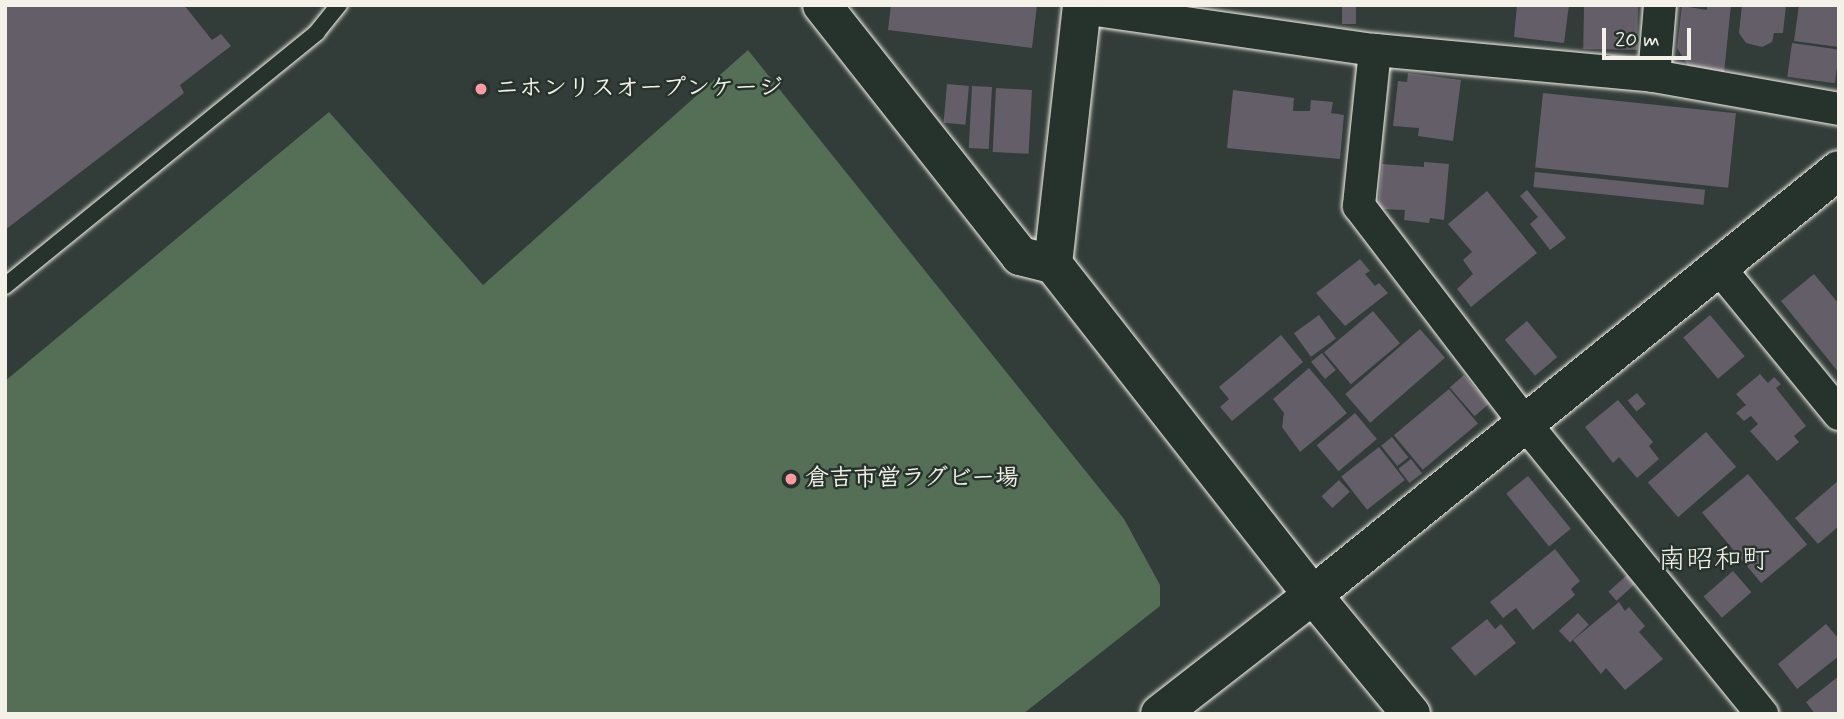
<!DOCTYPE html>
<meta charset="utf-8">
<style>
body{margin:0}
#map{position:relative;width:1844px;height:719px;overflow:hidden;background:#323c39;font-family:Mynerve,"Klee One",sans-serif}
div>[style]{position:absolute}
.green>*{inset:0;background:#546f55}
.building>*{inset:0;background:#635e68;transform-origin:0 0}
.roads{filter:drop-shadow(0 0 2px #f4f1e8) drop-shadow(0 0 2px #f4f1e8)}
.service>*{height:16px;margin:-8px;padding:0 8px;transform-origin:8px;border-radius:8px;background:#26332d}
.minor>*{height:32px;margin:-16px;padding:0 16px;transform-origin:16px;border-radius:16px;background:#26332d}
.tertiary>*{height:38px;margin:-19px;padding:0 19px;transform-origin:19px;border-radius:19px;background:#26332d}
.dots>*{width:19px;height:19px;translate:-50% -50%;box-sizing:border-box;border:4px solid #26332d;border-radius:50%}
span{translate:-50% -50%;white-space:nowrap;text-align:center;line-height:1.15;-webkit-text-stroke:5px #26332d;paint-order:stroke}
.poi-label{font-size:24px;color:#f4f1e8;font-weight:700}
.left{translate:0 -50%;text-align:left}
.quarter-label{font-size:28px;color:#f4f1e8}
.frame{position:absolute;inset:0;border:7px solid #f4f1e8;pointer-events:none}
.scale{position:absolute;left:1602px;top:28px;width:89px;height:32px;box-sizing:border-box;border:4px solid #f4f1e8;border-top:0;padding-left:9px;font-size:21px;line-height:24px;white-space:nowrap;color:#f4f1e8;-webkit-text-stroke:5px #26332d;paint-order:stroke}
</style>
<div id="map">
<div class="green">
<i style="clip-path:polygon(748px 50px,1124px 519px,1160px 585px,1160px 606px,1023px 714px,5px 714px,5px 381px,329px 112px,483px 285px)"></i>
</div>
<div class="building">
<i style="clip-path:polygon(5px 5px,184px 5px,212px 40px,221px 34px,231px 46px,180px 85px,184px 93px,5px 230px)"></i>
<i style="clip-path:polygon(891px 5px,1037px 5px,1032px 48px,888px 30px)"></i>
<i style="left:1342px;top:5px;width:14px;height:19px"></i>
<i style="clip-path:polygon(1517px 5px,1569px 5px,1564px 43px,1514px 37px)"></i>
<i style="left:1584px;top:5px;width:54px;height:44px;rotate:1deg"></i>
<i style="clip-path:polygon(1707px 5px,1731px 5px,1724px 73px,1690px 69px,1677px 48px,1682px 6px,1707px 10px)"></i>
<i style="clip-path:polygon(1742px 5px,1786px 5px,1783px 33px,1774px 33px,1772px 42px,1762px 47px,1746px 43px,1739px 33px)"></i>
<i style="clip-path:polygon(1799px 5px,1839px 5px,1839px 47px,1794px 41px)"></i>
<i style="left:1792px;top:43px;width:48px;height:34px;rotate:8deg"></i>
<i style="clip-path:polygon(1408px 73px,1461px 80px,1453px 141px,1418px 136px,1419px 128px,1393px 126px,1398px 81px,1407px 82px)"></i>
<i style="left:947px;top:84px;width:22px;height:39px;rotate:5deg"></i>
<i style="left:972px;top:86px;width:20px;height:62px;rotate:3deg"></i>
<i style="left:996px;top:88px;width:36px;height:64px;rotate:3deg"></i>
<i style="clip-path:polygon(1233px 90px,1294px 98px,1293px 111px,1310px 111px,1311px 100px,1333px 102px,1331px 113px,1344px 115px,1340px 159px,1227px 148px)"></i>
<i style="left:1543px;top:93px;width:194px;height:75px;rotate:6deg"></i>
<i style="clip-path:polygon(1424px 162px,1449px 164px,1444px 220px,1430px 218px,1429px 223px,1404px 220px,1405px 210px,1378px 209px,1382px 164px,1424px 167px)"></i>
<i style="left:1535px;top:172px;width:171px;height:15px;rotate:6deg"></i>
<i style="clip-path:polygon(1527px 190px,1566px 238px,1550px 250px,1530px 224px,1538px 217px,1520px 196px)"></i>
<i style="clip-path:polygon(1487px 191px,1537px 253px,1471px 307px,1457px 289px,1473px 274px,1463px 260px,1472px 252px,1448px 224px)"></i>
<i style="clip-path:polygon(1360px 259px,1370px 271px,1365px 274px,1375px 286px,1379px 283px,1388px 293px,1345px 326px,1316px 293px)"></i>
<i style="clip-path:polygon(1814px 274px,1839px 304px,1839px 373px,1781px 301px)"></i>
<i style="left:1373px;top:311px;width:42px;height:64px;rotate:50deg"></i>
<i style="left:1319px;top:315px;width:29px;height:31px;rotate:54deg"></i>
<i style="left:1710px;top:315px;width:54px;height:35px;rotate:50deg"></i>
<i style="left:1527px;top:321px;width:47px;height:29px;rotate:50deg"></i>
<i style="left:1420px;top:329px;width:38px;height:99px;rotate:49deg"></i>
<i style="clip-path:polygon(1281px 335px,1303px 362px,1232px 421px,1220px 407px,1229px 399px,1219px 387px)"></i>
<i style="left:1322px;top:353px;width:22px;height:14px;rotate:51deg"></i>
<i style="clip-path:polygon(1309px 368px,1347px 413px,1300px 452px,1282px 427px,1284px 413px,1273px 399px)"></i>
<i style="clip-path:polygon(1760px 374px,1768px 383px,1774px 377px,1781px 384px,1776px 388px,1806px 426px,1794px 436px,1799px 442px,1777px 461px,1750px 431px,1758px 424px,1751px 416px,1744px 421px,1736px 413px,1746px 405px,1736px 394px)"></i>
<i style="left:1464px;top:375px;width:38px;height:19px;rotate:49deg"></i>
<i style="left:1449px;top:389px;width:45px;height:72px;rotate:50deg"></i>
<i style="left:1637px;top:393px;width:14px;height:12px;rotate:51deg"></i>
<i style="clip-path:polygon(1618px 400px,1653px 442px,1649px 446px,1659px 459px,1637px 478px,1619px 457px,1613px 463px,1585px 427px)"></i>
<i style="left:1355px;top:413px;width:34px;height:50px;rotate:50deg"></i>
<i style="left:1706px;top:432px;width:46px;height:77px;rotate:49deg"></i>
<i style="left:1392px;top:437px;width:26px;height:14px;rotate:51deg"></i>
<i style="left:1379px;top:447px;width:42px;height:48px;rotate:52deg"></i>
<i style="left:1411px;top:459px;width:18px;height:16px;rotate:52deg"></i>
<i style="left:1748px;top:474px;width:92px;height:60px;rotate:50deg"></i>
<i style="left:1528px;top:476px;width:68px;height:28px;rotate:51deg"></i>
<i style="left:1339px;top:480px;width:16px;height:24px;rotate:47deg"></i>
<i style="clip-path:polygon(1839px 480px,1839px 526px,1818px 544px,1795px 518px)"></i>
<i style="clip-path:polygon(1555px 549px,1580px 581px,1571px 589px,1575px 595px,1533px 630px,1516px 608px,1503px 618px,1490px 602px)"></i>
<i style="left:1733px;top:571px;width:28px;height:39px;rotate:49deg"></i>
<i style="left:1627px;top:575px;width:12px;height:25px;rotate:48deg"></i>
<i style="clip-path:polygon(1619px 602px,1625px 611px,1629px 607px,1645px 626px,1639px 632px,1663px 659px,1625px 690px,1606px 668px,1601px 674px,1573px 640px)"></i>
<i style="left:1578px;top:613px;width:16px;height:26px;rotate:47deg"></i>
<i style="clip-path:polygon(1487px 619px,1495px 629px,1501px 624px,1516px 643px,1475px 676px,1451px 648px)"></i>
<i style="clip-path:polygon(1826px 624px,1839px 639px,1839px 656px,1797px 689px,1778px 664px)"></i>
<i style="clip-path:polygon(1839px 676px,1839px 714px,1815px 714px,1806px 702px)"></i>
</div>
<div class="roads">
<div class="service">
<i style="left:5px;top:286px;width:402px;rotate:-39.1deg"></i>
<i style="left:317px;top:32px;width:35px;rotate:-51deg"></i>
</div>
<div class="minor">
<i style="left:1082px;top:8px;width:296px;rotate:8.2deg"></i>
<i style="left:1375px;top:50px;width:280px;rotate:5.3deg"></i>
<i style="left:1654px;top:76px;width:188px;rotate:10.1deg"></i>
<i style="left:1375px;top:50px;width:157px;rotate:95.9deg"></i>
<i style="left:1359px;top:206px;width:272px;rotate:52.6deg"></i>
<i style="left:1524px;top:422px;width:377px;rotate:50.8deg"></i>
<i style="left:1654px;top:76px;width:71px;rotate:-85.2deg"></i>
<i style="left:1720px;top:269px;width:188px;rotate:50.6deg"></i>
</div>
<div class="tertiary">
<i style="left:822px;top:5px;width:320px;rotate:51.7deg"></i>
<i style="left:1020px;top:256px;width:34px;rotate:14deg"></i>
<i style="left:1053px;top:264px;width:421px;rotate:51.9deg"></i>
<i style="left:1313px;top:595px;width:154px;rotate:50.5deg"></i>
<i style="left:1053px;top:264px;width:261px;rotate:-83.6deg"></i>
<i style="left:1160px;top:714px;width:194px;rotate:-37.9deg"></i>
<i style="left:1313px;top:595px;width:676px;rotate:-38.94deg"></i>
</div>
</div>
<div class="dots">
<i style="left:481px;top:89px;background:#ff9aa2"></i>
<i style="left:791px;top:479px;background:#ff9aa2"></i>
</div>
<div class="poi-label">
<span class="left" style="left:495px;top:89px">ニホンリスオープンケージ</span>
<span class="left" style="left:805px;top:479px">倉吉市営ラグビー場</span>
</div>
<div class="quarter-label">
<span style="left:1714px;top:561px">南昭和町</span>
</div>
<div class="frame"></div>
<div class="scale">20 m</div>
</div>
